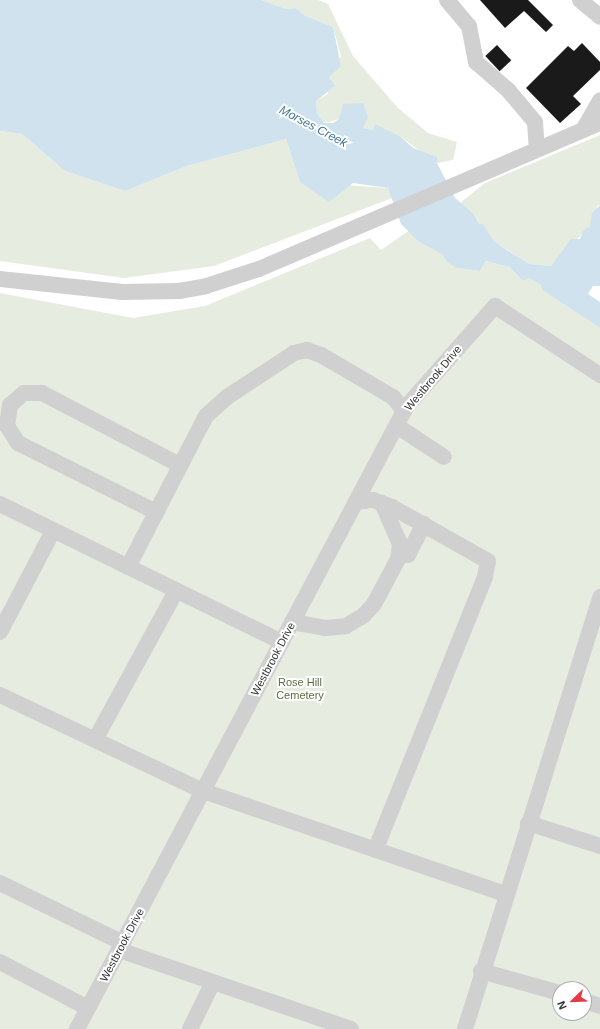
<!DOCTYPE html>
<style>
body{margin:0}
#map{position:relative;width:600px;height:1029px;overflow:hidden;background:#fff;font-family:Arial,sans-serif}
div>[style]{position:absolute}
.green>*{inset:0;background:#e6ecdf}
.water>*{inset:0;background:#cfe2ee}
.building>*{inset:0;background:#1a1a1a;transform-origin:0 0}
.minor>*{height:16px;margin:-8px;padding:0 8px;transform-origin:8px;border-radius:8px;background:#d0d0d0}
span{translate:-50% -50%;white-space:nowrap;text-align:center;line-height:1.15;-webkit-text-stroke:4px #fff;paint-order:stroke}
.street-label{font-size:11px;color:#333}
.park-label{font-size:11px;color:#56703f}
.water-label{font-size:12px;color:#3f7597;font-style:italic}
.north{position:absolute;left:552px;top:981px;width:40px;height:40px;box-sizing:border-box;background:#fff;border:1px solid #adadad;border-radius:50%;rotate:247deg;font-size:11px;font-weight:700;line-height:16px;text-align:center;color:#333}
.north::after{content:'';display:block;margin:auto;width:14px;height:18px;background:#e63946;clip-path:polygon(50% 0,100% 100%,50% 72%,0 100%)}
</style>
<div id="map">
<div class="green">
<i style="clip-path:polygon(261px 0,318px 0,328px 4px,353px 56px,397px 107px,428px 133px,457px 142px,453px 160px,437px 163px,401px 137px,375px 125px,373px 130px,363px 128px,363px 124px,339px 119px,324px 123px,317px 113px,316px 101px,328px 94px,329px 77px,341px 56px,333px 27px,304px 15px,296px 8px,286px 9px)"></i>
<i style="clip-path:polygon(0 131px,22px 134px,65px 171px,125px 191px,187px 166px,286px 139px,300px 182px,388px 188px,392px 198px,214px 266px,124px 278px,0 261px)"></i>
<i style="clip-path:polygon(600px 135px,600px 205px,597px 206px,590px 226px,551px 266px,530px 264px,494px 241px,483px 224px,479px 224px,474px 214px,460px 203px,485px 183px)"></i>
<i style="clip-path:polygon(evenodd,410px 230px,419px 242px,443px 255px,457px 268px,480px 271px,486px 261px,509px 267px,523px 281px,529px 278px,540px 284px,542px 290px,600px 328px,600px 1029px,0 1029px,0 293px,133px 318px,205px 306px,370px 238px,381px 250px,410px 230px,560px 989px,584px 989px,584px 1013px,560px 1013px,560px 989px)"></i>
</div>
<div class="water">
<i style="clip-path:polygon(0 0,261px 0,286px 9px,296px 8px,304px 15px,333px 27px,341px 66px,329px 77px,335px 86px,316px 101px,317px 113px,324px 123px,333px 123px,339px 119px,343px 104px,363px 103px,368px 117px,363px 128px,373px 130px,375px 124px,401px 137px,413px 148px,437px 157px,437px 163px,455px 198px,474px 214px,479px 224px,483px 224px,494px 241px,507px 250px,530px 264px,551px 266px,571px 239px,580px 239px,583px 231px,590px 226px,592px 213px,600px 205px,600px 286px,593px 286px,588px 294px,600px 302px,600px 328px,542px 290px,540px 284px,529px 278px,523px 281px,509px 267px,486px 261px,480px 271px,457px 268px,447px 262px,443px 255px,419px 242px,401px 224px,388px 188px,353px 183px,329px 202px,300px 182px,286px 139px,187px 166px,125px 191px,65px 171px,22px 134px,0 131px)"></i>
</div>
<div class="building">
<i style="clip-path:polygon(480px 0,528px 0,553px 25px,546px 32px,524px 11px,505px 28px)"></i>
<i style="clip-path:polygon(582px 43px,600px 62px,600px 70px,573px 96px,581px 104px,560px 123px,526px 88px,568px 46px,574px 51px)"></i>
<i style="left:497px;top:45px;width:21px;height:16px;rotate:47deg"></i>
</div>
<div class="minor">
<i style="left:447px;top:0;width:34px;rotate:50deg"></i>
<i style="left:469px;top:26px;width:37px;rotate:79deg"></i>
<i style="left:476px;top:62px;width:43px;rotate:41.2deg"></i>
<i style="left:508px;top:90px;width:42px;rotate:49.8deg"></i>
<i style="left:535px;top:122px;width:27px;rotate:86deg"></i>
<i style="left:580px;top:0;width:26px;rotate:40deg"></i>
<i style="left:583px;top:130px;width:34px;rotate:-60deg"></i>
<i style="left:0;top:279px;width:123px;rotate:6.1deg"></i>
<i style="left:122px;top:292px;width:57px;rotate:-1deg"></i>
<i style="left:179px;top:291px;width:27px;rotate:-10deg"></i>
<i style="left:206px;top:286px;width:56px;rotate:-17.8deg"></i>
<i style="left:259px;top:269px;width:371px;rotate:-23.2deg"></i>
<i style="left:397px;top:426px;width:56px;rotate:33.4deg"></i>
<i style="left:356px;top:502px;width:17px;rotate:-7deg"></i>
<i style="left:373px;top:500px;width:20px;rotate:20deg"></i>
<i style="left:392px;top:507px;width:110px;rotate:29.4deg"></i>
<i style="left:488px;top:561px;width:16px;rotate:101deg"></i>
<i style="left:485px;top:577px;width:294px;rotate:111.9deg"></i>
<i style="left:0;top:504px;width:314px;rotate:26.1deg"></i>
<i style="left:156px;top:512px;width:154px;rotate:-153.4deg"></i>
<i style="left:18px;top:443px;width:20px;rotate:-123deg"></i>
<i style="left:7px;top:426px;width:21px;rotate:-82deg"></i>
<i style="left:10px;top:405px;width:18px;rotate:-41deg"></i>
<i style="left:24px;top:393px;width:18px"></i>
<i style="left:42px;top:393px;width:156px;rotate:27.6deg"></i>
<i style="left:399px;top:552px;width:9px;rotate:18deg"></i>
<i style="left:408px;top:555px;width:35px;rotate:-63deg"></i>
<i style="left:128px;top:567px;width:170px;rotate:-62.7deg"></i>
<i style="left:206px;top:416px;width:28px;rotate:-42deg"></i>
<i style="left:227px;top:397px;width:80px;rotate:-33.3deg"></i>
<i style="left:294px;top:353px;width:13px;rotate:-13deg"></i>
<i style="left:307px;top:350px;width:15px;rotate:20deg"></i>
<i style="left:321px;top:355px;width:83px;rotate:30.3deg"></i>
<i style="left:393px;top:397px;width:18px;rotate:52deg"></i>
<i style="left:292px;top:622px;width:34px;rotate:10deg"></i>
<i style="left:325px;top:628px;width:21px;rotate:-5deg"></i>
<i style="left:346px;top:626px;width:21px;rotate:-31deg"></i>
<i style="left:364px;top:615px;width:15px;rotate:-48deg"></i>
<i style="left:374px;top:604px;width:51px;rotate:-61.9deg"></i>
<i style="left:398px;top:559px;width:15px;rotate:-82deg"></i>
<i style="left:400px;top:544px;width:45px;rotate:-113.7deg"></i>
<i style="left:0;top:632px;width:114px;rotate:-62.3deg"></i>
<i style="left:0;top:695px;width:225px;rotate:25.3deg"></i>
<i style="left:203px;top:791px;width:319px;rotate:18.8deg"></i>
<i style="left:96px;top:738px;width:167px;rotate:-61.4deg"></i>
<i style="left:528px;top:823px;width:76px;rotate:17.7deg"></i>
<i style="left:0;top:883px;width:137px;rotate:26deg"></i>
<i style="left:119px;top:950px;width:245px;rotate:18.8deg"></i>
<i style="left:0;top:962px;width:99px;rotate:27.6deg"></i>
<i style="left:481px;top:971px;width:82px;rotate:15.6deg"></i>
<i style="left:584px;top:1001px;width:17px;rotate:17deg"></i>
<i style="left:77px;top:1029px;width:704px;rotate:-62.12deg"></i>
<i style="left:406px;top:407px;width:135px;rotate:-48.6deg"></i>
<i style="left:495px;top:306px;width:126px;rotate:33.3deg"></i>
<i style="left:190px;top:1029px;width:52px;rotate:-63.9deg"></i>
<i style="left:465px;top:1029px;width:453px;rotate:-72.6deg"></i>
</div>
<div class="street-label">
<span style="left:433px;top:378px;rotate:-50deg">Westbrook Drive</span>
<span style="left:273px;top:659px;rotate:-62deg">Westbrook Drive</span>
<span style="left:122px;top:945px;rotate:-62deg">Westbrook Drive</span>
</div>
<div class="park-label">
<span style="left:300px;top:689px">Rose Hill<br>Cemetery</span>
</div>
<div class="water-label">
<span style="left:313px;top:127px;rotate:28deg">Morses Creek</span>
</div>
<div class="north">N</div>
</div>
